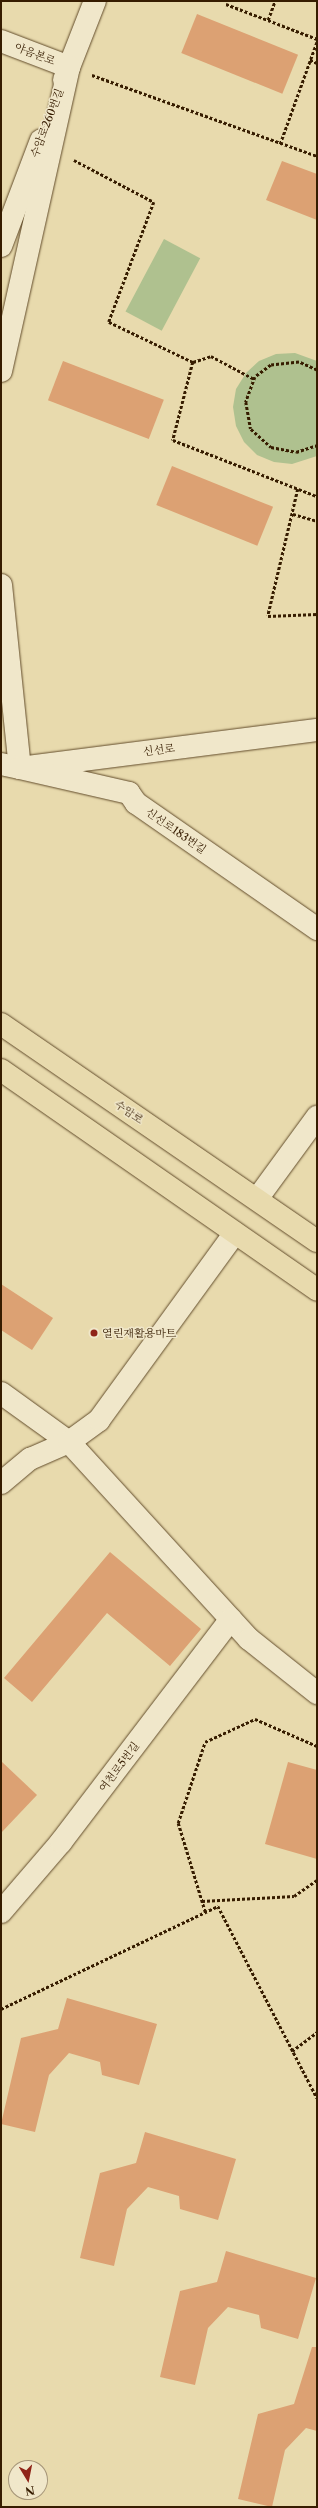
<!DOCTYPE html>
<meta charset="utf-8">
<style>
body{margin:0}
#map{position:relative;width:318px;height:2508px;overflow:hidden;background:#e8daad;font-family:"Libre Caslon Text","Noto Serif KR",serif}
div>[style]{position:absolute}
.green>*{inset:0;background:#afc18f;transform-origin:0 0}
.building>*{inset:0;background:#dca173;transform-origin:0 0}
.path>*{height:2.5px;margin-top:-1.25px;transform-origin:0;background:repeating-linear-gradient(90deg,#361c00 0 3px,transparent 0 5px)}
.roads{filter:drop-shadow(0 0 1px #624c2b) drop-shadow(0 0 1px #624c2b)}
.minor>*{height:22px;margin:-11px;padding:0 11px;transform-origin:11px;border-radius:11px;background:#f0e7ca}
.major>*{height:22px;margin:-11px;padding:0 11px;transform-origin:11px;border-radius:11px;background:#e8daad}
.dots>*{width:11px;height:11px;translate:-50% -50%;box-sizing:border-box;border:2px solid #f0e7ca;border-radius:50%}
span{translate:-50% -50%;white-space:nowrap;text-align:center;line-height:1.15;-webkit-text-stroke:3px #f0e7ca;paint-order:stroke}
.street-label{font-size:11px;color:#361c00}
.poi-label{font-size:11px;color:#361c00}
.left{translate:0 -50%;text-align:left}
.frame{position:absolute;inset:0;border:2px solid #361c00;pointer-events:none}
.north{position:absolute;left:8px;top:2460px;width:40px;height:40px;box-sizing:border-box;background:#f0e7ca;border:1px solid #a69679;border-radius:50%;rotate:170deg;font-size:11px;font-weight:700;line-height:16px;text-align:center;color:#361c00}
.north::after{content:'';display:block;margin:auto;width:14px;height:18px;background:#8f2418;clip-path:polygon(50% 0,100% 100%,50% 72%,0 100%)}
</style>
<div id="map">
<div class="green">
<i style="left:164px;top:239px;width:41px;height:82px;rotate:28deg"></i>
<i style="clip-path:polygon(295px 353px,317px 361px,317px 456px,292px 464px,274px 462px,257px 455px,244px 442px,236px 426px,233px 407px,236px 389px,246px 373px,259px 361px,276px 354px)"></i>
</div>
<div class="building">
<i style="left:197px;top:14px;width:109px;height:42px;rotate:22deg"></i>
<i style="clip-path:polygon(282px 161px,317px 174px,317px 220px,266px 200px)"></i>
<i style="left:63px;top:361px;width:108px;height:42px;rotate:21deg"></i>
<i style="left:172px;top:466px;width:109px;height:42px;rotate:22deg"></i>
<i style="clip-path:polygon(1px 1284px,53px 1318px,32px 1350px,1px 1330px)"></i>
<i style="clip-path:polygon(110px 1552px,201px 1629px,170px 1666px,107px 1613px,32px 1702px,4px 1678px)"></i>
<i style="clip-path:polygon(1px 1761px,37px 1795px,1px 1833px)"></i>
<i style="clip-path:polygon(288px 1762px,317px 1770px,317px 1859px,265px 1844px)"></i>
<i style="clip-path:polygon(67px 1998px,157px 2024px,139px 2085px,102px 2075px,100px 2062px,69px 2053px,49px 2075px,35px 2132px,1px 2124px,21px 2038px,58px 2029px)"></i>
<i style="clip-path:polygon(145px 2132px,236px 2159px,218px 2220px,180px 2209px,179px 2196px,148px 2187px,127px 2209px,114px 2266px,80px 2258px,100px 2173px,136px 2163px)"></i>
<i style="clip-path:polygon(226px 2251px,316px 2278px,298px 2339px,261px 2328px,259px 2315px,228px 2307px,208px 2328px,195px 2385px,160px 2377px,180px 2291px,217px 2282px)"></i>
<i style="clip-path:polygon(312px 2347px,317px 2347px,317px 2431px,306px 2428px,285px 2450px,272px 2507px,238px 2499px,258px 2414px,294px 2404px)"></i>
</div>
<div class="path">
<i style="left:226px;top:4px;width:97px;rotate:21deg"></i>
<i style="left:268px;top:20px;width:20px;rotate:-70deg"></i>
<i style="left:310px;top:60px;width:8px;rotate:23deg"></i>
<i style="left:92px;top:75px;width:239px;rotate:19.8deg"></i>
<i style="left:280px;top:144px;width:109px;rotate:-70.2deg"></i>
<i style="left:74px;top:160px;width:90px;rotate:27.7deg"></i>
<i style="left:154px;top:202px;width:128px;rotate:110.6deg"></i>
<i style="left:109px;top:322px;width:93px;rotate:25.5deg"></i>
<i style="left:193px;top:362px;width:81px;rotate:104.4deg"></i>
<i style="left:173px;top:440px;width:155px;rotate:21.3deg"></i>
<i style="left:193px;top:362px;width:19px;rotate:-18deg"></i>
<i style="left:211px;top:356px;width:49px;rotate:28.1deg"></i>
<i style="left:317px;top:370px;width:20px;rotate:-156deg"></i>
<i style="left:299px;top:362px;width:28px;rotate:174deg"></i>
<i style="left:271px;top:365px;width:20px;rotate:143deg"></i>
<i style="left:255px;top:377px;width:27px;rotate:110deg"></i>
<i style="left:246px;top:402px;width:27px;rotate:80deg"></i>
<i style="left:251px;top:429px;width:27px;rotate:42deg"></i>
<i style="left:271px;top:447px;width:25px;rotate:11deg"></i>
<i style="left:296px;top:452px;width:22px;rotate:-18deg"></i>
<i style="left:298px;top:489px;width:130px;rotate:103.3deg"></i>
<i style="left:268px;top:616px;width:49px;rotate:-2.3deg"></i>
<i style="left:293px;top:514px;width:25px;rotate:16deg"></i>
<i style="left:202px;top:1901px;width:92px;rotate:-3.1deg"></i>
<i style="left:294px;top:1896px;width:28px;rotate:-35deg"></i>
<i style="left:205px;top:1912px;width:93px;rotate:-106.9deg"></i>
<i style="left:178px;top:1823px;width:85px;rotate:-71.6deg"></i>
<i style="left:205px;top:1742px;width:55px;rotate:-24.7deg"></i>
<i style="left:255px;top:1719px;width:68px;rotate:23.5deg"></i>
<i style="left:1px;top:2009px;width:240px;rotate:-25.4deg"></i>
<i style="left:218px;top:1906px;width:216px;rotate:62.7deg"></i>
<i style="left:292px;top:2051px;width:31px;rotate:-37deg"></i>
</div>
<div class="roads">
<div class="minor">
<i style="left:1px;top:41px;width:73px;rotate:20.9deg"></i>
<i style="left:64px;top:80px;width:85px;rotate:-68.6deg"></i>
<i style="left:1px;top:246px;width:113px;rotate:-69.3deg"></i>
<i style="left:1px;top:371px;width:312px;rotate:-77.4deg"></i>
<i style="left:1px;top:585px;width:184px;rotate:84.1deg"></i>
<i style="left:1px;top:764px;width:19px;rotate:12deg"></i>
<i style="left:20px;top:768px;width:299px;rotate:-7.3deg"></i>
<i style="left:20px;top:768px;width:112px;rotate:12.9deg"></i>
<i style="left:129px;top:793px;width:12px;rotate:55deg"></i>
<i style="left:136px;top:803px;width:221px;rotate:34.8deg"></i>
<i style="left:257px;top:1199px;width:102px;rotate:-53.8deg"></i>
<i style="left:1px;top:1393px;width:84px;rotate:35.8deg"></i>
<i style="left:69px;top:1442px;width:267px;rotate:47.6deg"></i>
<i style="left:249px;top:1639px;width:87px;rotate:38.5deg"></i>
<i style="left:1px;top:1483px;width:38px;rotate:-40deg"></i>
<i style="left:30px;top:1459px;width:43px;rotate:-23.6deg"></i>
<i style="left:69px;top:1442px;width:37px;rotate:-36deg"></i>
<i style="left:99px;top:1420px;width:231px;rotate:-54deg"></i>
<i style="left:1px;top:1912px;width:92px;rotate:-49.4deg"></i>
<i style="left:61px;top:1842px;width:280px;rotate:-52.7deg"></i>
</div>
<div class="major">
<i style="left:1px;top:1024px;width:383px;rotate:34.5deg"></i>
<i style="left:1px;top:1070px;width:385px;rotate:34.8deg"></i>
</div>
</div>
<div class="dots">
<i style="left:94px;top:1333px;background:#8f2418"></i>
</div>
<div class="street-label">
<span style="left:35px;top:54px;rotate:21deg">야음본로</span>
<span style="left:47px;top:123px;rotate:-69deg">수암로260번길</span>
<span style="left:159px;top:750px;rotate:-7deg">신선로</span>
<span style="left:176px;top:831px;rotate:35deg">신선로183번길</span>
<span style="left:129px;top:1112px;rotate:34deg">수암로</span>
<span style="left:119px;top:1767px;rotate:-53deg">여천로5번길</span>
</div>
<div class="poi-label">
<span class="left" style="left:102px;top:1333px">열린재활용마트</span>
</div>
<div class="frame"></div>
<div class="north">N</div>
</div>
